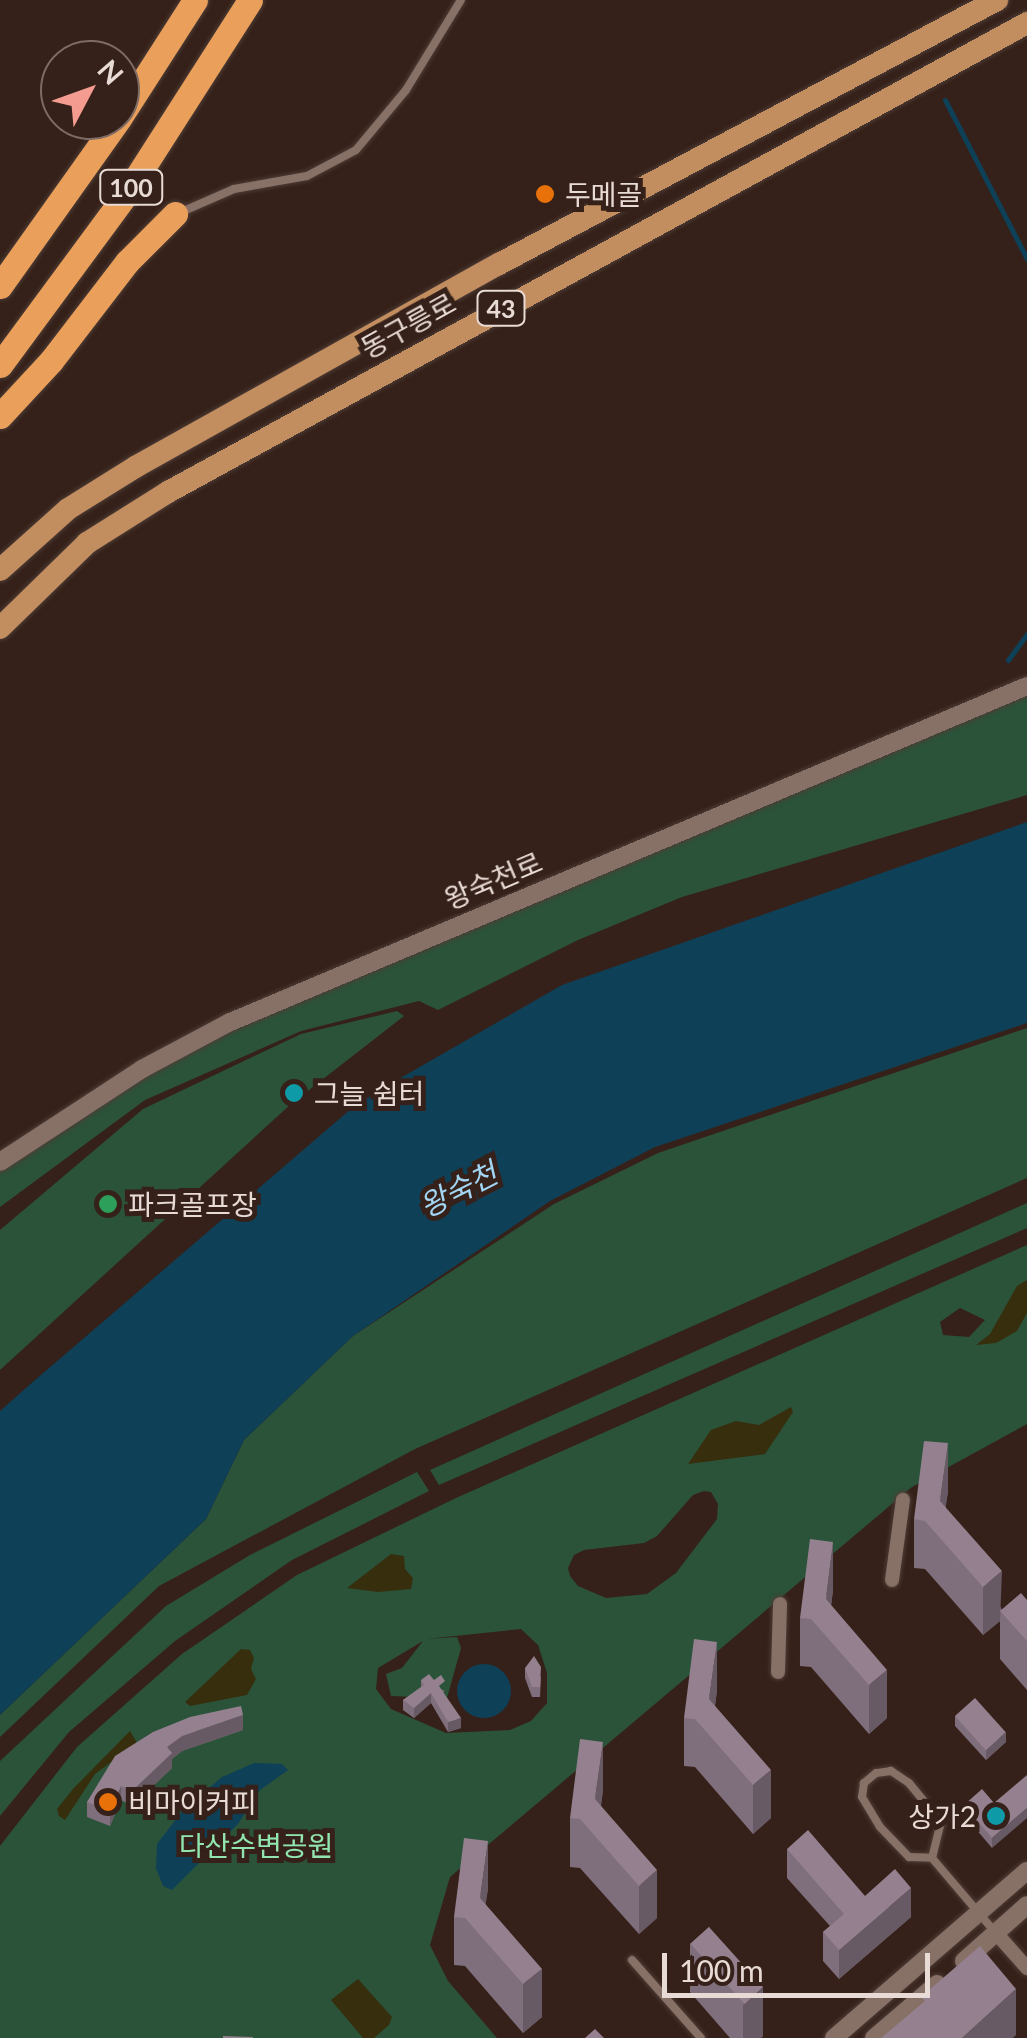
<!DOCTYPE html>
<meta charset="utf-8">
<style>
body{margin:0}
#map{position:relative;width:1027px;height:2038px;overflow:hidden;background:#352119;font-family:Lato,"Noto Sans KR",sans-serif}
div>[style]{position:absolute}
.green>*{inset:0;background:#2b533a}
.sand>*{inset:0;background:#362e0d}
.water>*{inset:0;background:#0e4058}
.round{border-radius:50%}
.stream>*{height:5px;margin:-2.5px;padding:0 2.5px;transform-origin:2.5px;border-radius:2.5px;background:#0e4058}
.roads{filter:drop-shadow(0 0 2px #4d3c36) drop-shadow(0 0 2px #4d3c36)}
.service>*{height:8px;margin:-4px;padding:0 4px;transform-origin:4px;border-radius:4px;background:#877066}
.minor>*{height:14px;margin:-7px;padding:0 7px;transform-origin:7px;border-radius:7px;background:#877066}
.tertiary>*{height:18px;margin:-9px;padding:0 9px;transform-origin:9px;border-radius:9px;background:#877066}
.primary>*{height:22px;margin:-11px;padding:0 11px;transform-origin:11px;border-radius:11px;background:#c28d5f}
.motorway>*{height:25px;margin:-12.5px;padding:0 12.5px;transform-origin:12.5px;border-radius:12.5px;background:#eaa05a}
.wall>*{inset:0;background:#7f6e7b}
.shaded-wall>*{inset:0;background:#685a64}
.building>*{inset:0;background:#94808f;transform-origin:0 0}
.dots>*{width:28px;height:28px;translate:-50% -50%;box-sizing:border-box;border:5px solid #352119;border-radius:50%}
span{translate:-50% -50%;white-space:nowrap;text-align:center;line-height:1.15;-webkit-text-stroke:10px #352119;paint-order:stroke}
.shield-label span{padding:2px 8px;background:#352119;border:2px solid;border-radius:8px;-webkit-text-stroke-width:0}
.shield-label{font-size:25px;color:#e8dad5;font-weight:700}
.poi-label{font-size:28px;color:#e8dad5}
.left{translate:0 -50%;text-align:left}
.right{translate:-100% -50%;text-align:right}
.street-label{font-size:28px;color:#e8dad5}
.park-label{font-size:28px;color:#91e5af}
.water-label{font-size:30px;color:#a3d6f4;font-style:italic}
.north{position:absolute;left:40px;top:40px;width:100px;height:100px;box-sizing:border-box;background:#352119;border:2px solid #7d6b64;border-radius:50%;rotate:49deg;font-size:28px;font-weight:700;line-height:40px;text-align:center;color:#e8dad5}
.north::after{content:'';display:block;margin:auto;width:35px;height:45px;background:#f59c91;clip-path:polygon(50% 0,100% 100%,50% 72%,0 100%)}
.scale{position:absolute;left:662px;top:1953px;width:268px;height:45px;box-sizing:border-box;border:5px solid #e8dad5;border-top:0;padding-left:12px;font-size:30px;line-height:35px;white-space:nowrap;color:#e8dad5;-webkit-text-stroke:8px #352119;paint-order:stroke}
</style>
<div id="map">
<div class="green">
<i style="clip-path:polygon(1027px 694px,1027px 795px,682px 897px,578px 940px,438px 1010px,419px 1001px,301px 1031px,145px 1100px,0 1207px,0 1170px,117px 1090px,217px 1034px)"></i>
<i style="clip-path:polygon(397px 1011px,404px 1016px,291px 1104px,0 1370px,0 1230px,143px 1109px,301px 1034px)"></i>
<i style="clip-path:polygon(1027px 1028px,1027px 1178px,415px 1449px,159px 1586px,0 1737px,0 1715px,206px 1519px,244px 1440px,353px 1336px,554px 1204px,658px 1153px)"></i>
<i style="clip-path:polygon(1027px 1203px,1027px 1228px,439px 1485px,430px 1470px)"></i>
<i style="clip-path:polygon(evenodd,1027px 1245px,1027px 1424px,912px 1487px,450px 1877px,430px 1945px,448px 1981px,497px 2038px,0 2038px,0 1846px,77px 1747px,182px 1654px,297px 1575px,456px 1498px,1027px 1245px,960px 1308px,985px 1320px,969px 1337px,943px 1335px,940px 1322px,960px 1308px,1027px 1245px,704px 1491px,711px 1492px,718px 1504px,717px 1519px,676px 1573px,647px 1594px,606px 1598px,578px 1586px,570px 1576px,568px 1568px,574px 1555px,584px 1550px,644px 1543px,657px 1536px,693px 1495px,704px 1491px,1027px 1245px,521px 1629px,538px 1645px,547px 1673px,547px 1703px,531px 1721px,510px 1730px,446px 1733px,391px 1709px,376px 1689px,378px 1668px,423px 1641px,402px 1668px,386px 1674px,391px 1696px,447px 1698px,461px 1648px,457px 1637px,426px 1639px,521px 1629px)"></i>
<i style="clip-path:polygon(417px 1472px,429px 1491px,292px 1560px,175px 1641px,69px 1732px,0 1816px,0 1761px,166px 1606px,250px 1555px)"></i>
</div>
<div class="sand">
<i style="clip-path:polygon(1027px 1280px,1027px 1313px,1017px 1331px,996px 1343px,976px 1345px,990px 1334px,1017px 1286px)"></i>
<i style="clip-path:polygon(791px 1407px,793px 1412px,765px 1454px,688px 1464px,711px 1430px,736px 1421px,759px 1425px)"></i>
<i style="clip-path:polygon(391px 1554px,404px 1556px,405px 1569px,413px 1578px,411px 1589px,378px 1592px,347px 1588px)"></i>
<i style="clip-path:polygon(241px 1649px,250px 1650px,254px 1658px,251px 1669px,256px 1679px,247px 1695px,190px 1706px,185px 1702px)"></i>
<i style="clip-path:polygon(130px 1731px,137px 1743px,95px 1774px,65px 1820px,59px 1816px,57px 1809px,73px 1789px)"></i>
<i style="clip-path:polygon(358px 1979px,392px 2017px,389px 2025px,374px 2038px,363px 2038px,331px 2000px)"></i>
</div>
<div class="water">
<i style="clip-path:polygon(1027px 822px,1027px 1023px,655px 1147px,550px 1201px,353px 1336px,244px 1440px,206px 1519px,0 1715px,0 1411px,27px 1387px,359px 1102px,562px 985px)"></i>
<i class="round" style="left:457px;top:1664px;width:54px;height:54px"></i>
<i style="clip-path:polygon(254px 1763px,282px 1764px,288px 1770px,260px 1790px,238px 1824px,172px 1890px,163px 1886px,156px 1868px,157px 1844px,183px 1810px,222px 1777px)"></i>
</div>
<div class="stream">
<i style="left:945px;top:100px;width:179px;rotate:62.7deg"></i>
<i style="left:1008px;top:660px;width:32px;rotate:-54deg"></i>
</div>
<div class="roads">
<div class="service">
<i style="left:179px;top:213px;width:60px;rotate:-23.6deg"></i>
<i style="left:234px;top:189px;width:74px;rotate:-10.1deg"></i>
<i style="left:307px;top:176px;width:55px;rotate:-28deg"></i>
<i style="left:356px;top:150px;width:78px;rotate:-50.2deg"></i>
<i style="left:406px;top:90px;width:105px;rotate:-58.6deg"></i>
<i style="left:932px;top:1858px;width:37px;rotate:-76deg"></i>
<i style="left:941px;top:1822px;width:50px;rotate:-129.4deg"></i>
<i style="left:909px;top:1783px;width:22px;rotate:-146deg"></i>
<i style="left:891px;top:1771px;width:15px;rotate:172deg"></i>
<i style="left:876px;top:1773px;width:16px;rotate:140deg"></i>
<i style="left:864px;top:1783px;width:14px;rotate:98deg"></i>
<i style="left:862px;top:1797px;width:35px;rotate:59deg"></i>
<i style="left:880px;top:1827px;width:42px;rotate:46deg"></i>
<i style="left:909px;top:1857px;width:23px;rotate:2deg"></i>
<i style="left:932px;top:1858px;width:97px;rotate:49.6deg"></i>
<i style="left:632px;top:1960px;width:104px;rotate:48.5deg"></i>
</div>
<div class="minor">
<i style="left:892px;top:1580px;width:81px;rotate:-82.2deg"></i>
<i style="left:778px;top:1672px;width:68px;rotate:-88.3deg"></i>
<i style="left:996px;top:1933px;width:47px;rotate:48.5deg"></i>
</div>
<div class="tertiary">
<i style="left:0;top:1162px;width:170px;rotate:-33.2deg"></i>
<i style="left:142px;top:1069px;width:98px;rotate:-28.1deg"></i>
<i style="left:228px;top:1023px;width:867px;rotate:-22.87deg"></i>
<i style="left:964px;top:1961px;width:84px;rotate:-41.6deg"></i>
<i style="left:834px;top:2038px;width:255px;rotate:-40.9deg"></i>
<i style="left:874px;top:2038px;width:83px;rotate:-40.6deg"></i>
</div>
<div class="primary">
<i style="left:0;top:570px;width:91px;rotate:-41.9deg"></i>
<i style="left:68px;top:509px;width:81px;rotate:-31.9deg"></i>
<i style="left:137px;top:466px;width:415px;rotate:-29.2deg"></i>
<i style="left:499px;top:264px;width:564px;rotate:-27.93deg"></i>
<i style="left:0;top:628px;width:122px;rotate:-44.3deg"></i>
<i style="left:87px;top:543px;width:96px;rotate:-32.2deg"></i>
<i style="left:168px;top:492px;width:979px;rotate:-28.63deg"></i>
</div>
<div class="motorway">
<i style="left:120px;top:117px;width:139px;rotate:-57.3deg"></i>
<i style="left:0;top:286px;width:204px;rotate:-54.6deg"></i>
<i style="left:0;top:365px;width:212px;rotate:-53.6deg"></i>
<i style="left:126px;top:194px;width:230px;rotate:-57.4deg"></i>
<i style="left:0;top:416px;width:75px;rotate:-47.2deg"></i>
<i style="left:51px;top:361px;width:125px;rotate:-52.5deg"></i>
<i style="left:127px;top:262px;width:68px;rotate:-45deg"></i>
</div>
</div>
<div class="wall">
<i style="clip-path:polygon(948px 1492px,945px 1507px,1002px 1610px,1027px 1600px,1027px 1690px,1000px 1659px,1000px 1621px,983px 1635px,925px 1569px,914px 1568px,914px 1519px)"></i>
<i style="clip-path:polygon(833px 1590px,831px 1606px,887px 1718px,869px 1734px,811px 1667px,800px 1666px,800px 1618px)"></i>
<i style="clip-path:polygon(525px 1668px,541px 1677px,540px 1697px,532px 1697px,525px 1678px)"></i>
<i style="clip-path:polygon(421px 1680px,445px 1691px,443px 1692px,461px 1728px,448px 1732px,431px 1703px,414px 1718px,403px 1710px,403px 1700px,421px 1687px)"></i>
<i style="clip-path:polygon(717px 1690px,715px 1706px,771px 1818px,753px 1834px,695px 1767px,684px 1766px,684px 1718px)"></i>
<i style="clip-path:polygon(955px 1716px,1006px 1742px,986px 1760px,955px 1726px)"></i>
<i style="clip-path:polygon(243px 1730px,182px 1751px,172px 1759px,172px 1768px,132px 1806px,121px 1800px,110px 1826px,87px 1817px,87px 1802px,153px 1732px)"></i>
<i style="clip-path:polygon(603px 1790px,601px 1806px,657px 1918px,639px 1934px,580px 1868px,570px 1867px,570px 1818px)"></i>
<i style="clip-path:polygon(994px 1803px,992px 1848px,964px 1815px,964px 1805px)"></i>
<i style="clip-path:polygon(787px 1849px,865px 1896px,911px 1917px,839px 1979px,823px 1961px,823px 1932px,830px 1926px,787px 1878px)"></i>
<i style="clip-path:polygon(488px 1889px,485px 1904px,542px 2017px,523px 2033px,465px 1966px,454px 1965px,454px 1917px)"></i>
<i style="clip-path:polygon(709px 1927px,763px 2036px,761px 2038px,730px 2038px,690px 1992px,690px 1944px)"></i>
</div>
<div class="shaded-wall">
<i style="clip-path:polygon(948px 1443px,948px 1492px,941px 1539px,940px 1501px)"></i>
<i style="clip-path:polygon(833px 1542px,833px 1590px,827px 1637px,826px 1599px)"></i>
<i style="clip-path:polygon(1002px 1571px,1000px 1621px,983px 1635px,983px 1587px)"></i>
<i style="clip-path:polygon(717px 1642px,717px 1690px,711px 1737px,709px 1699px)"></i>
<i style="clip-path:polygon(887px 1670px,887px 1718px,869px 1734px,869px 1685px)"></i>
<i style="clip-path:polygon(431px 1693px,431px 1703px,414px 1718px,414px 1708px)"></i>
<i style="clip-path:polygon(243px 1715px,243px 1730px,182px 1751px,172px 1759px,172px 1768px,132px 1806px,132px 1791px,167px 1747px,182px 1736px)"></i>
<i style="clip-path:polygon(461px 1718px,461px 1728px,448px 1732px,448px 1722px)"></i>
<i style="clip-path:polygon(1006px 1732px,1006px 1742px,986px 1760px,986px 1750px)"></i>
<i style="clip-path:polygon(603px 1742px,603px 1790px,596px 1837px,595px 1799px)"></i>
<i style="clip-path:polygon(771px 1770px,771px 1818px,753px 1834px,753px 1785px)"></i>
<i style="clip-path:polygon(121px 1786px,121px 1800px,110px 1826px,110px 1811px)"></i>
<i style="clip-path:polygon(1027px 1808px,1027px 1818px,992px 1848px,992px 1838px)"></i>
<i style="clip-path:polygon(488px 1841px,488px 1889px,481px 1936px,480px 1898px)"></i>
<i style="clip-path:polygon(657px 1870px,657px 1918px,639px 1934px,639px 1886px)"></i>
<i style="clip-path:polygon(911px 1888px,911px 1917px,839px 1979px,839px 1950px)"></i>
<i style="clip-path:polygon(542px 1969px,542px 2017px,523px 2033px,523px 1984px)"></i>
<i style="clip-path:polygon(763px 1988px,763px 2036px,761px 2038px,743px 2038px,743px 2005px)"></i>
<i style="clip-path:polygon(1016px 1989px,1016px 2035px,1013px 2038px,962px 2038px)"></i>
</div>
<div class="building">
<i style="clip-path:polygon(924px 1441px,948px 1443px,940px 1501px,1002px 1571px,983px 1587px,925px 1521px,914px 1519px)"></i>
<i style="clip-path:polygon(810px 1539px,833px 1542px,826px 1599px,887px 1670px,869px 1685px,811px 1619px,800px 1618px)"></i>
<i style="clip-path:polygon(1021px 1593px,1027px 1600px,1027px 1641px,1000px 1611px)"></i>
<i style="clip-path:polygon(694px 1639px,717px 1642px,709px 1699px,771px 1770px,753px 1785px,695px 1719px,684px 1718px)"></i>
<i style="clip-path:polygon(534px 1656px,541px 1667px,540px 1687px,532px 1687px,525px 1668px)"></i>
<i style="clip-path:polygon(429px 1674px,434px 1680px,441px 1675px,445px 1681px,439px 1686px,461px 1718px,448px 1722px,431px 1693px,414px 1708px,403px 1700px,424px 1685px,421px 1680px)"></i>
<i style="left:975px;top:1698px;width:46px;height:27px;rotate:48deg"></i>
<i style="clip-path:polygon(241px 1706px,243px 1715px,182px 1736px,167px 1747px,172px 1753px,132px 1791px,121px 1786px,110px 1811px,87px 1802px,115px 1756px,153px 1732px,190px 1717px)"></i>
<i style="clip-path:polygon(580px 1739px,603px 1742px,595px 1799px,657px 1870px,639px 1886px,580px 1819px,570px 1818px)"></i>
<i style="clip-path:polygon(1027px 1775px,1027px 1808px,992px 1838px,964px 1805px,982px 1789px,994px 1803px)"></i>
<i style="clip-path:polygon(808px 1830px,865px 1896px,895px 1869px,911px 1888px,839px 1950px,823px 1932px,844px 1914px,787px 1849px)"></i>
<i style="clip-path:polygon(464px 1838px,488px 1841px,480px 1898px,542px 1969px,523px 1984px,465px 1918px,454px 1917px)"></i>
<i style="left:709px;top:1927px;width:81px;height:25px;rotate:48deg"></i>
<i style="clip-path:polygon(980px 1946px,1016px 1989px,962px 2038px,881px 2038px,925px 2001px,921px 1997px)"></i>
<i style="clip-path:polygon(595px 2029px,604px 2038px,585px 2038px)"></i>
<i style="clip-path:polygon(223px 2036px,253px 2037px,253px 2038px,223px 2038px)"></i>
</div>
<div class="dots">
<i style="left:545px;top:194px;background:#e8710a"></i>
<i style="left:294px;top:1093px;background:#0f9aa8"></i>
<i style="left:108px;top:1204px;background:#2e9e5b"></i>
<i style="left:108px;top:1802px;background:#e8710a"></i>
<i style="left:996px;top:1816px;background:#0f9aa8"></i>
</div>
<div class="shield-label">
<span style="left:131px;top:187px">100</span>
<span style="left:501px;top:308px">43</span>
</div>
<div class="poi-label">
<span class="left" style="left:565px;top:194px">두메골</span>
<span class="left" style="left:314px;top:1093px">그늘 쉼터</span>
<span class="left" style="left:128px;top:1204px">파크골프장</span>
<span class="left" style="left:128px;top:1802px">비마이커피</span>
<span class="right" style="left:976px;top:1816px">상가2</span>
</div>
<div class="street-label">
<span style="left:408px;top:325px;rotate:-29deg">동구릉로</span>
<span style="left:493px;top:880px;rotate:-23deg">왕숙천로</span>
</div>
<div class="park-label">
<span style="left:256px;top:1845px">다산수변공원</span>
</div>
<div class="water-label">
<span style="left:458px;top:1189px;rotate:-27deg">왕숙천</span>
</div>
<div class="north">N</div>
<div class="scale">100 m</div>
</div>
